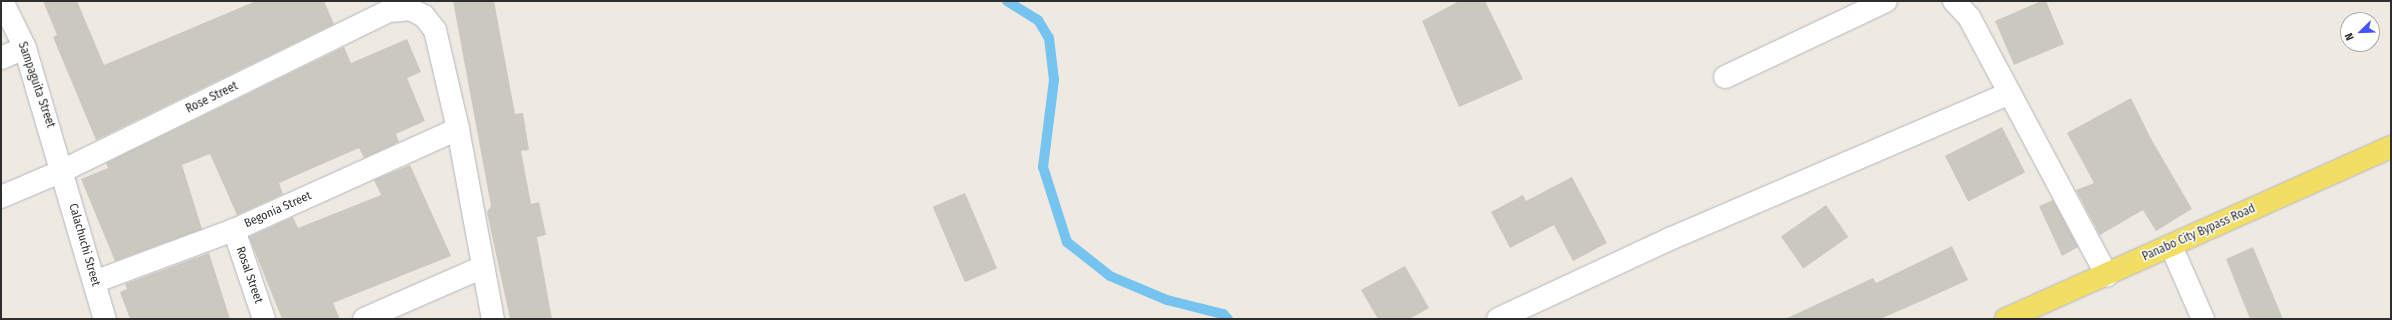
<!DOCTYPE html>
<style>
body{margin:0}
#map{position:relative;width:2392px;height:320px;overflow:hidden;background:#efeae1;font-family:"Fira Sans Condensed",sans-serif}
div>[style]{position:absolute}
.stream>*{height:10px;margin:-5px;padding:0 5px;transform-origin:5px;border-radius:5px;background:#75c3ef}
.building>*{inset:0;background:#cbc8bf;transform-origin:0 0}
.roads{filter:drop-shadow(0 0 1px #b4b5c1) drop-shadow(0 0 1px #b4b5c1)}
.minor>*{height:22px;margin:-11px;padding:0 11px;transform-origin:11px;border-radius:11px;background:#fff}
.major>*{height:22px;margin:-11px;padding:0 11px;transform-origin:11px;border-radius:11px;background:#f1de63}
span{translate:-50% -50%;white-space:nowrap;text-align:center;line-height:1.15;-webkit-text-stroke:3px #fff;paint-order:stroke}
.street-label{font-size:12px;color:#2e2e2e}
.frame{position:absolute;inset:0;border:2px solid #2e2e2e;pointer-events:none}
.north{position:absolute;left:2340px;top:12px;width:40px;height:40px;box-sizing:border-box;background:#fff;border:1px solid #ababab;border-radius:50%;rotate:247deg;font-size:11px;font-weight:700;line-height:16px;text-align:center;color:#2e2e2e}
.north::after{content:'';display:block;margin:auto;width:14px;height:18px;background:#4352fa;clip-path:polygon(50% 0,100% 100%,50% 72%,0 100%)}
</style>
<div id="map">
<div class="stream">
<i style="left:1007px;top:1px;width:36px;rotate:32deg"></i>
<i style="left:1038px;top:20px;width:21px;rotate:59deg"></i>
<i style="left:1049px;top:38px;width:42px;rotate:83.2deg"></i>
<i style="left:1054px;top:80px;width:88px;rotate:97.2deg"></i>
<i style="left:1043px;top:167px;width:79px;rotate:72.3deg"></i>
<i style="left:1067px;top:242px;width:55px;rotate:38.3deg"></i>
<i style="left:1110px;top:276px;width:62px;rotate:22.8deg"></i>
<i style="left:1167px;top:300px;width:58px;rotate:14deg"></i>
<i style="left:1223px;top:314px;width:7px;rotate:45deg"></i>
</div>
<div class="building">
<i style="clip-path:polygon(43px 1px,77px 1px,104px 65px,256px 1px,324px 1px,334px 24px,96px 140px,53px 37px,57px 35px)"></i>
<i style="clip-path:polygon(453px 1px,494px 1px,515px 114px,523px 113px,529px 150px,521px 151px,531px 204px,539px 202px,546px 235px,537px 237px,552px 319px,510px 319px,487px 212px,491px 206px)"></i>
<i style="clip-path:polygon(1459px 1px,1485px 1px,1523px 79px,1459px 107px,1422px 21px)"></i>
<i style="clip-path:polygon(2041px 1px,2046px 1px,2064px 44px,2014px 65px,1995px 21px)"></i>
<i style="clip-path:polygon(407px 39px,421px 72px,407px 78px,425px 121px,396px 134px,399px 142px,364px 158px,359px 148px,279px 183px,283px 194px,237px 215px,210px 154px,182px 165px,202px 229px,115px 261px,81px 179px,108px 168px,106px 163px,344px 47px,351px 63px)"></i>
<i style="clip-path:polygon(2131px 98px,2150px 137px,2192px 209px,2156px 231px,2143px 210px,2100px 235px,2076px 190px,2094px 183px,2067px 133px)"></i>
<i style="left:2002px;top:127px;width:51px;height:64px;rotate:63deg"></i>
<i style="clip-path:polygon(410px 165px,451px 256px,333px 303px,340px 319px,282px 319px,249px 237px,293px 217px,298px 228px,381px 195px,374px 180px)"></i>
<i style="clip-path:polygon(1572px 177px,1607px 243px,1573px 261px,1554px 225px,1510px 248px,1491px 212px,1523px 195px,1526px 201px)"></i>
<i style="left:965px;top:193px;width:82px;height:35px;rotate:67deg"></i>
<i style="clip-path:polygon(2053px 200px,2078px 247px,2062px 256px,2039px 206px)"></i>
<i style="left:1826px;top:205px;width:39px;height:55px;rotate:55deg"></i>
<i style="clip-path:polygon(1952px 246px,1968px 280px,1926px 299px,1880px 319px,1785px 319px,1873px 278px,1876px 283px)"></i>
<i style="clip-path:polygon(2253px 247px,2283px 319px,2250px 319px,2226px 259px)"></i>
<i style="clip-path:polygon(209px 253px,230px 319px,130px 319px,120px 292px,127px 289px,125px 284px)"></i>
<i style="clip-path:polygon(1405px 266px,1429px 308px,1409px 319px,1378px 319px,1361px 290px)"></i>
</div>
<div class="roads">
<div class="minor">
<i style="left:2px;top:1px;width:52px;rotate:63.9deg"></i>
<i style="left:25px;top:48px;width:283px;rotate:73.6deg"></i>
<i style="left:1954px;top:1px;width:22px;rotate:47deg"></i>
<i style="left:1969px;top:17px;width:293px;rotate:61.9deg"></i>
<i style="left:1px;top:58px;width:26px;rotate:-23deg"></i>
<i style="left:1725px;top:77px;width:178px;rotate:-25.3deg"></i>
<i style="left:1px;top:197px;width:66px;rotate:-23.1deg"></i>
<i style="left:62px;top:171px;width:364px;rotate:-26.1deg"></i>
<i style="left:389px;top:11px;width:21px;rotate:-5deg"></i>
<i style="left:410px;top:9px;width:16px;rotate:27deg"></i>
<i style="left:424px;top:16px;width:18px;rotate:52deg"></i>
<i style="left:435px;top:30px;width:102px;rotate:76.9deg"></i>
<i style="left:458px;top:129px;width:193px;rotate:79.6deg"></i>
<i style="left:234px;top:230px;width:94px;rotate:71.4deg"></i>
<i style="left:2171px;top:246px;width:80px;rotate:66.3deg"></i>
<i style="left:94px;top:282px;width:149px;rotate:-20.4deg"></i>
<i style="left:234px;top:230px;width:246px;rotate:-24.3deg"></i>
<i style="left:364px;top:319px;width:130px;rotate:-23.6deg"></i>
<i style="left:1498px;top:319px;width:192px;rotate:-25deg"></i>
<i style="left:1672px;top:238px;width:366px;rotate:-23.2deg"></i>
</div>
<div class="major">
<i style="left:2006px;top:319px;width:422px;rotate:-24.1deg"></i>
</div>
</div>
<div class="street-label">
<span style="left:36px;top:85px;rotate:71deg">Sampaguita Street</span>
<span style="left:212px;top:98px;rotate:-26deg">Rose Street</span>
<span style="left:278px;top:210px;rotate:-24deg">Begonia Street</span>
<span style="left:2199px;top:233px;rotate:-24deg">Panabo City Bypass Road</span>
<span style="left:84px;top:245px;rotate:74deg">Calachuchi Street</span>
<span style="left:249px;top:275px;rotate:71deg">Rosal Street</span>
</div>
<div class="frame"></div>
<div class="north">N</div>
</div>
